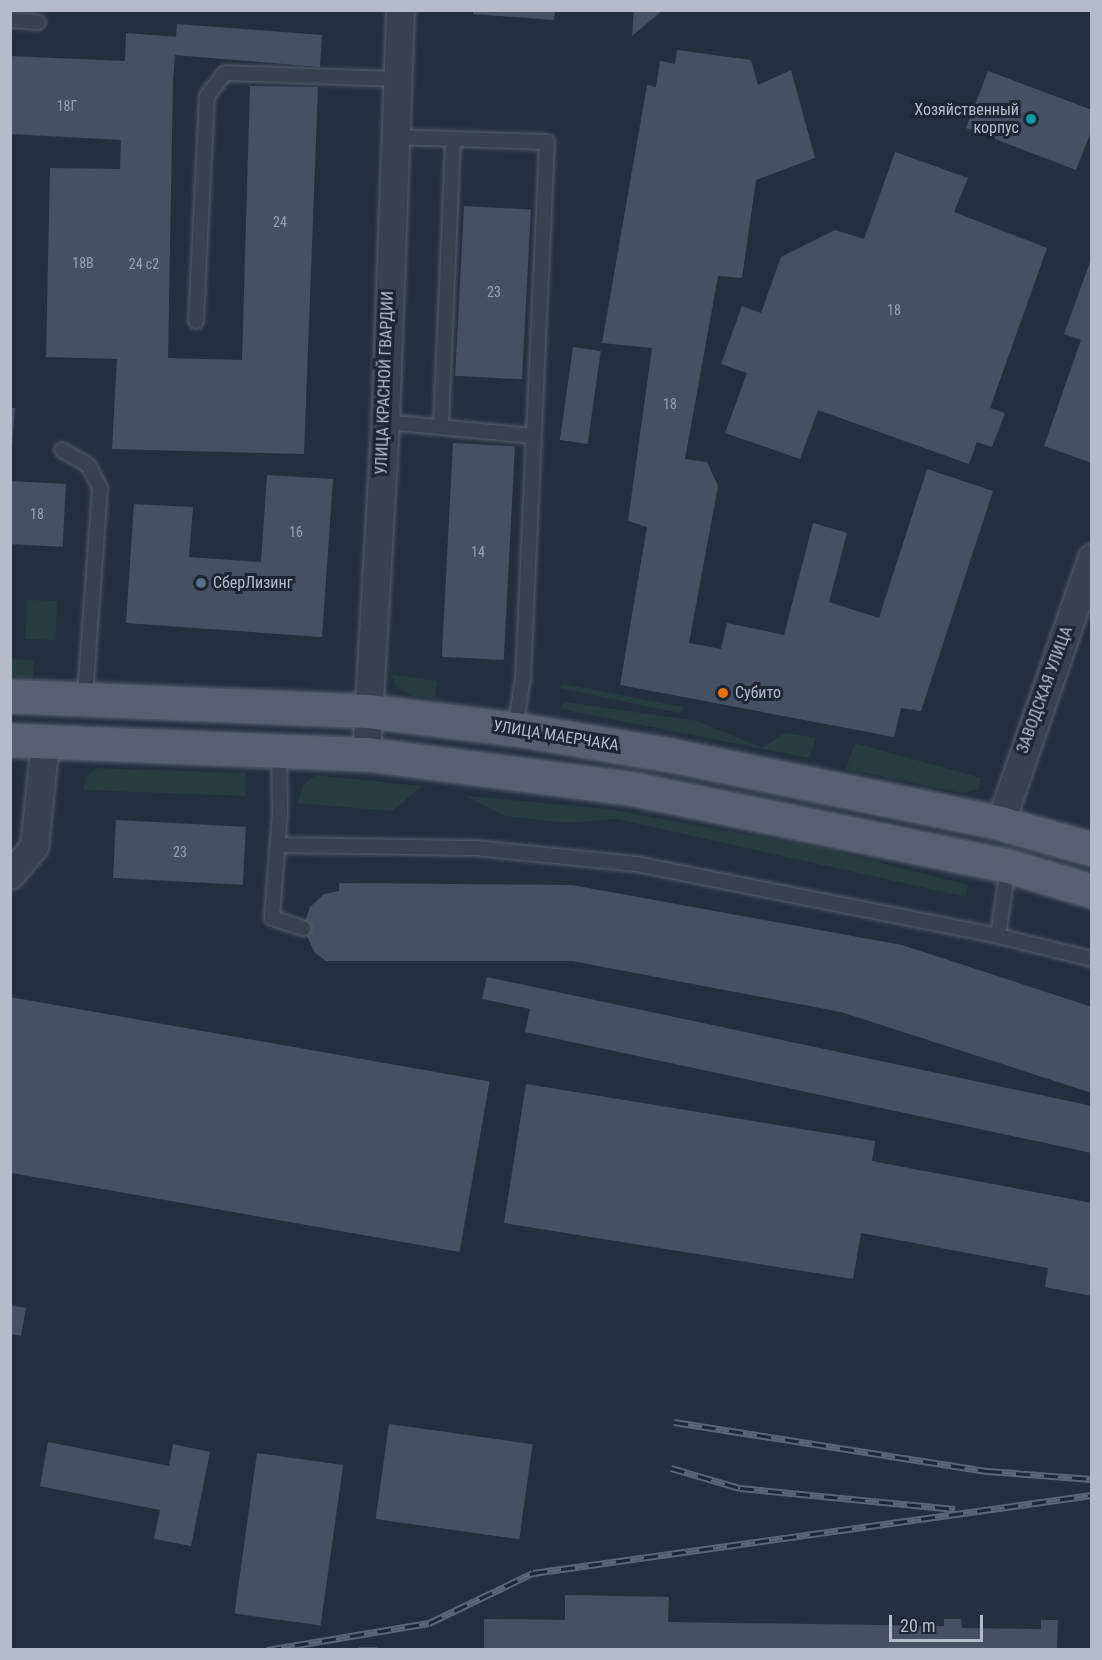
<!DOCTYPE html>
<meta charset="utf-8">
<style>
body{margin:0}
#map{position:relative;width:1102px;height:1660px;overflow:hidden;background:#242f3e;font-family:"Roboto Condensed",sans-serif}
div>[style]{position:absolute}
.green>*{inset:0;background:#263c3f;transform-origin:0 0}
.building>*{inset:0;background:#455162;transform-origin:0 0}
.roads{filter:drop-shadow(0 0 2px #565f6c) drop-shadow(0 0 2px #565f6c)}
.service>*{height:14px;margin:-7px;padding:0 7px;transform-origin:7px;border-radius:7px;background:#38414e}
.minor>*{height:27px;margin:-13.5px;padding:0 13.5px;transform-origin:13.5px;border-radius:13.5px;background:#38414e}
.primary>*{height:33px;margin:-16.5px;padding:0 16.5px;transform-origin:16.5px;border-radius:16.5px;background:#56606e}
.rail>*{height:7px;margin-top:-3.5px;transform-origin:0;background:repeating-linear-gradient(90deg,#1d2633 0 14px,#5a6575 0 28px);box-sizing:border-box;border-block:2px solid #5a6575}
.dots>*{width:16px;height:16px;translate:-50% -50%;box-sizing:border-box;border:3px solid #1d2633;border-radius:50%}
span{translate:-50% -50%;white-space:nowrap;text-align:center;line-height:1.15;-webkit-text-stroke:6px #1d2633;paint-order:stroke}
.number-label{font-size:14px;color:#98a1af}
.number-label span{-webkit-text-stroke-width:0}
.poi-label{font-size:16px;color:#b4bcc9}
.right{translate:-100% -50%;text-align:right}
.left{translate:0 -50%;text-align:left}
.street-label{font-size:16px;color:#b4bcc9}
.frame{position:absolute;inset:0;border:12px solid #b4bcc9;pointer-events:none}
.scale{position:absolute;left:889px;top:1615px;width:94px;height:27px;box-sizing:border-box;border:3px solid #b4bcc9;border-top:0;padding-left:8px;font-size:18px;line-height:21px;white-space:nowrap;color:#b4bcc9;-webkit-text-stroke:4px #1d2633;paint-order:stroke}
</style>
<div id="map">
<div class="green">
<i style="left:27px;top:600px;width:30px;height:39px;rotate:2deg"></i>
<i style="left:11px;top:659px;width:23px;height:18px;rotate:2deg"></i>
<i style="clip-path:polygon(390px 674px,437px 681px,435px 699px,412px 696px,397px 687px)"></i>
<i style="clip-path:polygon(563px 684px,683px 707px,680px 713px,559px 688px)"></i>
<i style="clip-path:polygon(565px 702px,697px 721px,762px 748px,785px 733px,816px 738px,809px 758px,560px 709px)"></i>
<i style="clip-path:polygon(855px 743px,981px 778px,978px 790px,962px 793px,846px 769px)"></i>
<i style="clip-path:polygon(97px 768px,246px 773px,245px 796px,84px 790px,85px 777px)"></i>
<i style="clip-path:polygon(316px 775px,342px 778px,422px 786px,392px 811px,298px 803px,303px 785px)"></i>
<i style="clip-path:polygon(466px 796px,608px 809px,822px 848px,968px 885px,966px 897px,617px 819px,567px 823px,505px 816px)"></i>
</div>
<div class="building">
<i style="clip-path:polygon(473px 10px,555px 10px,554px 20px,473px 14px)"></i>
<i style="clip-path:polygon(634px 10px,663px 10px,632px 36px)"></i>
<i style="clip-path:polygon(177px 24px,322px 35px,320px 67px,175px 55px,173px 81px,168px 358px,242px 360px,250px 86px,318px 87px,304px 454px,112px 449px,117px 359px,46px 357px,50px 168px,120px 169px,121px 140px,10px 134px,10px 56px,125px 61px,126px 33px,176px 37px)"></i>
<i style="clip-path:polygon(677px 50px,751px 60px,758px 85px,791px 70px,815px 158px,756px 180px,742px 278px,718px 276px,685px 459px,707px 462px,718px 486px,689px 643px,721px 649px,727px 623px,784px 635px,813px 523px,847px 533px,829px 602px,879px 618px,927px 469px,993px 491px,921px 711px,901px 708px,894px 737px,620px 685px,647px 527px,628px 521px,652px 348px,602px 343px,647px 85px,656px 87px,660px 61px,675px 64px)"></i>
<i style="clip-path:polygon(988px 71px,1092px 110px,1092px 129px,1076px 170px,966px 128px)"></i>
<i style="clip-path:polygon(895px 152px,968px 178px,954px 212px,1047px 248px,990px 408px,1005px 413px,992px 447px,977px 442px,969px 464px,818px 410px,800px 459px,725px 433px,747px 373px,721px 364px,742px 306px,761px 313px,781px 257px,835px 230px,864px 239px)"></i>
<i style="left:464px;top:206px;width:67px;height:170px;rotate:3deg"></i>
<i style="clip-path:polygon(1091px 259px,1092px 259px,1092px 463px,1044px 446px,1081px 340px,1064px 334px)"></i>
<i style="left:573px;top:347px;width:28px;height:94px;rotate:8deg"></i>
<i style="clip-path:polygon(10px 408px,15px 408px,12px 445px,10px 444px)"></i>
<i style="left:453px;top:443px;width:62px;height:214px;rotate:3deg"></i>
<i style="clip-path:polygon(267px 475px,333px 479px,322px 637px,126px 623px,134px 504px,193px 507px,189px 557px,261px 562px)"></i>
<i style="left:10px;top:481px;width:56px;height:63px;rotate:3deg"></i>
<i style="left:116px;top:820px;width:130px;height:58px;rotate:3deg"></i>
<i style="clip-path:polygon(339px 883px,572px 885px,902px 945px,1092px 1007px,1092px 1093px,841px 1012px,572px 961px,326px 961px,315px 953px,303px 928px,310px 907px,324px 894px,339px 891px)"></i>
<i style="clip-path:polygon(487px 977px,1092px 1106px,1092px 1153px,525px 1032px,530px 1009px,482px 999px)"></i>
<i style="left:10px;top:997px;width:487px;height:173px;rotate:10deg"></i>
<i style="clip-path:polygon(526px 1084px,875px 1141px,872px 1161px,1092px 1203px,1092px 1296px,1045px 1287px,1048px 1268px,861px 1233px,853px 1279px,504px 1223px)"></i>
<i style="clip-path:polygon(10px 1305px,26px 1308px,21px 1336px,10px 1334px)"></i>
<i style="left:389px;top:1424px;width:145px;height:96px;rotate:8deg"></i>
<i style="clip-path:polygon(48px 1442px,169px 1466px,173px 1444px,210px 1452px,191px 1546px,154px 1539px,160px 1510px,40px 1486px)"></i>
<i style="left:257px;top:1453px;width:87px;height:162px;rotate:8deg"></i>
<i style="clip-path:polygon(565px 1595px,669px 1597px,668px 1622px,944px 1626px,944px 1619px,961px 1619px,962px 1628px,1041px 1629px,1041px 1620px,1058px 1620px,1057px 1650px,484px 1650px,484px 1619px,565px 1620px)"></i>
<i style="left:359px;top:1647px;width:18px;height:3px"></i>
</div>
<div class="roads">
<div class="service">
<i style="left:10px;top:20px;width:28px;rotate:4deg"></i>
<i style="left:393px;top:137px;width:154px;rotate:1.9deg"></i>
<i style="left:547px;top:142px;width:537px;rotate:92.56deg"></i>
<i style="left:523px;top:678px;width:52px;rotate:98.9deg"></i>
<i style="left:196px;top:321px;width:225px;rotate:-87.2deg"></i>
<i style="left:207px;top:96px;width:29px;rotate:-52deg"></i>
<i style="left:225px;top:73px;width:171px;rotate:2deg"></i>
<i style="left:385px;top:422px;width:149px;rotate:5.4deg"></i>
<i style="left:441px;top:426px;width:287px;rotate:-87.6deg"></i>
<i style="left:62px;top:450px;width:30px;rotate:30deg"></i>
<i style="left:88px;top:465px;width:26px;rotate:62deg"></i>
<i style="left:100px;top:488px;width:212px;rotate:94.1deg"></i>
<i style="left:279px;top:750px;width:63px;rotate:89.1deg"></i>
<i style="left:280px;top:813px;width:105px;rotate:94.4deg"></i>
<i style="left:272px;top:918px;width:33px;rotate:18deg"></i>
<i style="left:278px;top:845px;width:197px;rotate:0.9deg"></i>
<i style="left:475px;top:848px;width:162px;rotate:5.7deg"></i>
<i style="left:636px;top:864px;width:369px;rotate:11.2deg"></i>
<i style="left:998px;top:936px;width:97px;rotate:13.7deg"></i>
<i style="left:998px;top:936px;width:70px;rotate:-81.8deg"></i>
</div>
<div class="minor">
<i style="left:366px;top:754px;width:333px;rotate:-86.7deg"></i>
<i style="left:385px;top:422px;width:412px;rotate:-87.9deg"></i>
<i style="left:1000px;top:823px;width:281px;rotate:-70.9deg"></i>
<i style="left:10px;top:875px;width:38px;rotate:-50deg"></i>
<i style="left:34px;top:846px;width:106px;rotate:-84deg"></i>
</div>
<div class="primary">
<i style="left:10px;top:696px;width:358px;rotate:2.4deg"></i>
<i style="left:368px;top:711px;width:148px;rotate:7deg"></i>
<i style="left:515px;top:729px;width:157px;rotate:9.5deg"></i>
<i style="left:670px;top:755px;width:337px;rotate:11.6deg"></i>
<i style="left:1000px;top:823px;width:96px;rotate:15.8deg"></i>
<i style="left:10px;top:740px;width:356px;rotate:2.3deg"></i>
<i style="left:366px;top:754px;width:270px;rotate:7.4deg"></i>
<i style="left:634px;top:789px;width:382px;rotate:11.6deg"></i>
<i style="left:1008px;top:866px;width:88px;rotate:16.6deg"></i>
</div>
</div>
<div class="rail">
<i style="left:674px;top:1422px;width:318px;rotate:8.9deg"></i>
<i style="left:988px;top:1471px;width:104px;rotate:4.4deg"></i>
<i style="left:671px;top:1468px;width:72px;rotate:16.2deg"></i>
<i style="left:740px;top:1488px;width:216px;rotate:5.6deg"></i>
<i style="left:267px;top:1650px;width:164px;rotate:-9.5deg"></i>
<i style="left:429px;top:1623px;width:115px;rotate:-25.7deg"></i>
<i style="left:533px;top:1573px;width:564px;rotate:-7.94deg"></i>
</div>
<div class="dots">
<i style="left:1031px;top:119px;background:#0f9aa8"></i>
<i style="left:201px;top:583px;background:#5c6f8a"></i>
<i style="left:723px;top:693px;background:#e8710a"></i>
</div>
<div class="number-label">
<span style="left:67px;top:106px">18Г</span>
<span style="left:280px;top:222px">24</span>
<span style="left:83px;top:263px">18В</span>
<span style="left:144px;top:264px">24 с2</span>
<span style="left:494px;top:292px">23</span>
<span style="left:894px;top:310px">18</span>
<span style="left:670px;top:404px">18</span>
<span style="left:37px;top:514px">18</span>
<span style="left:296px;top:532px">16</span>
<span style="left:478px;top:552px">14</span>
<span style="left:180px;top:852px">23</span>
</div>
<div class="poi-label">
<span class="right" style="left:1019px;top:119px">Хозяйственный<br>корпус</span>
<span class="left" style="left:213px;top:583px">СберЛизинг</span>
<span class="left" style="left:735px;top:693px">Субито</span>
</div>
<div class="street-label">
<span style="left:385px;top:383px;rotate:-88deg">УЛИЦА КРАСНОЙ ГВАРДИИ</span>
<span style="left:1045px;top:690px;rotate:-70deg">ЗАВОДСКАЯ УЛИЦА</span>
<span style="left:556px;top:736px;rotate:9deg">УЛИЦА МАЕРЧАКА</span>
</div>
<div class="frame"></div>
<div class="scale">20 m</div>
</div>
